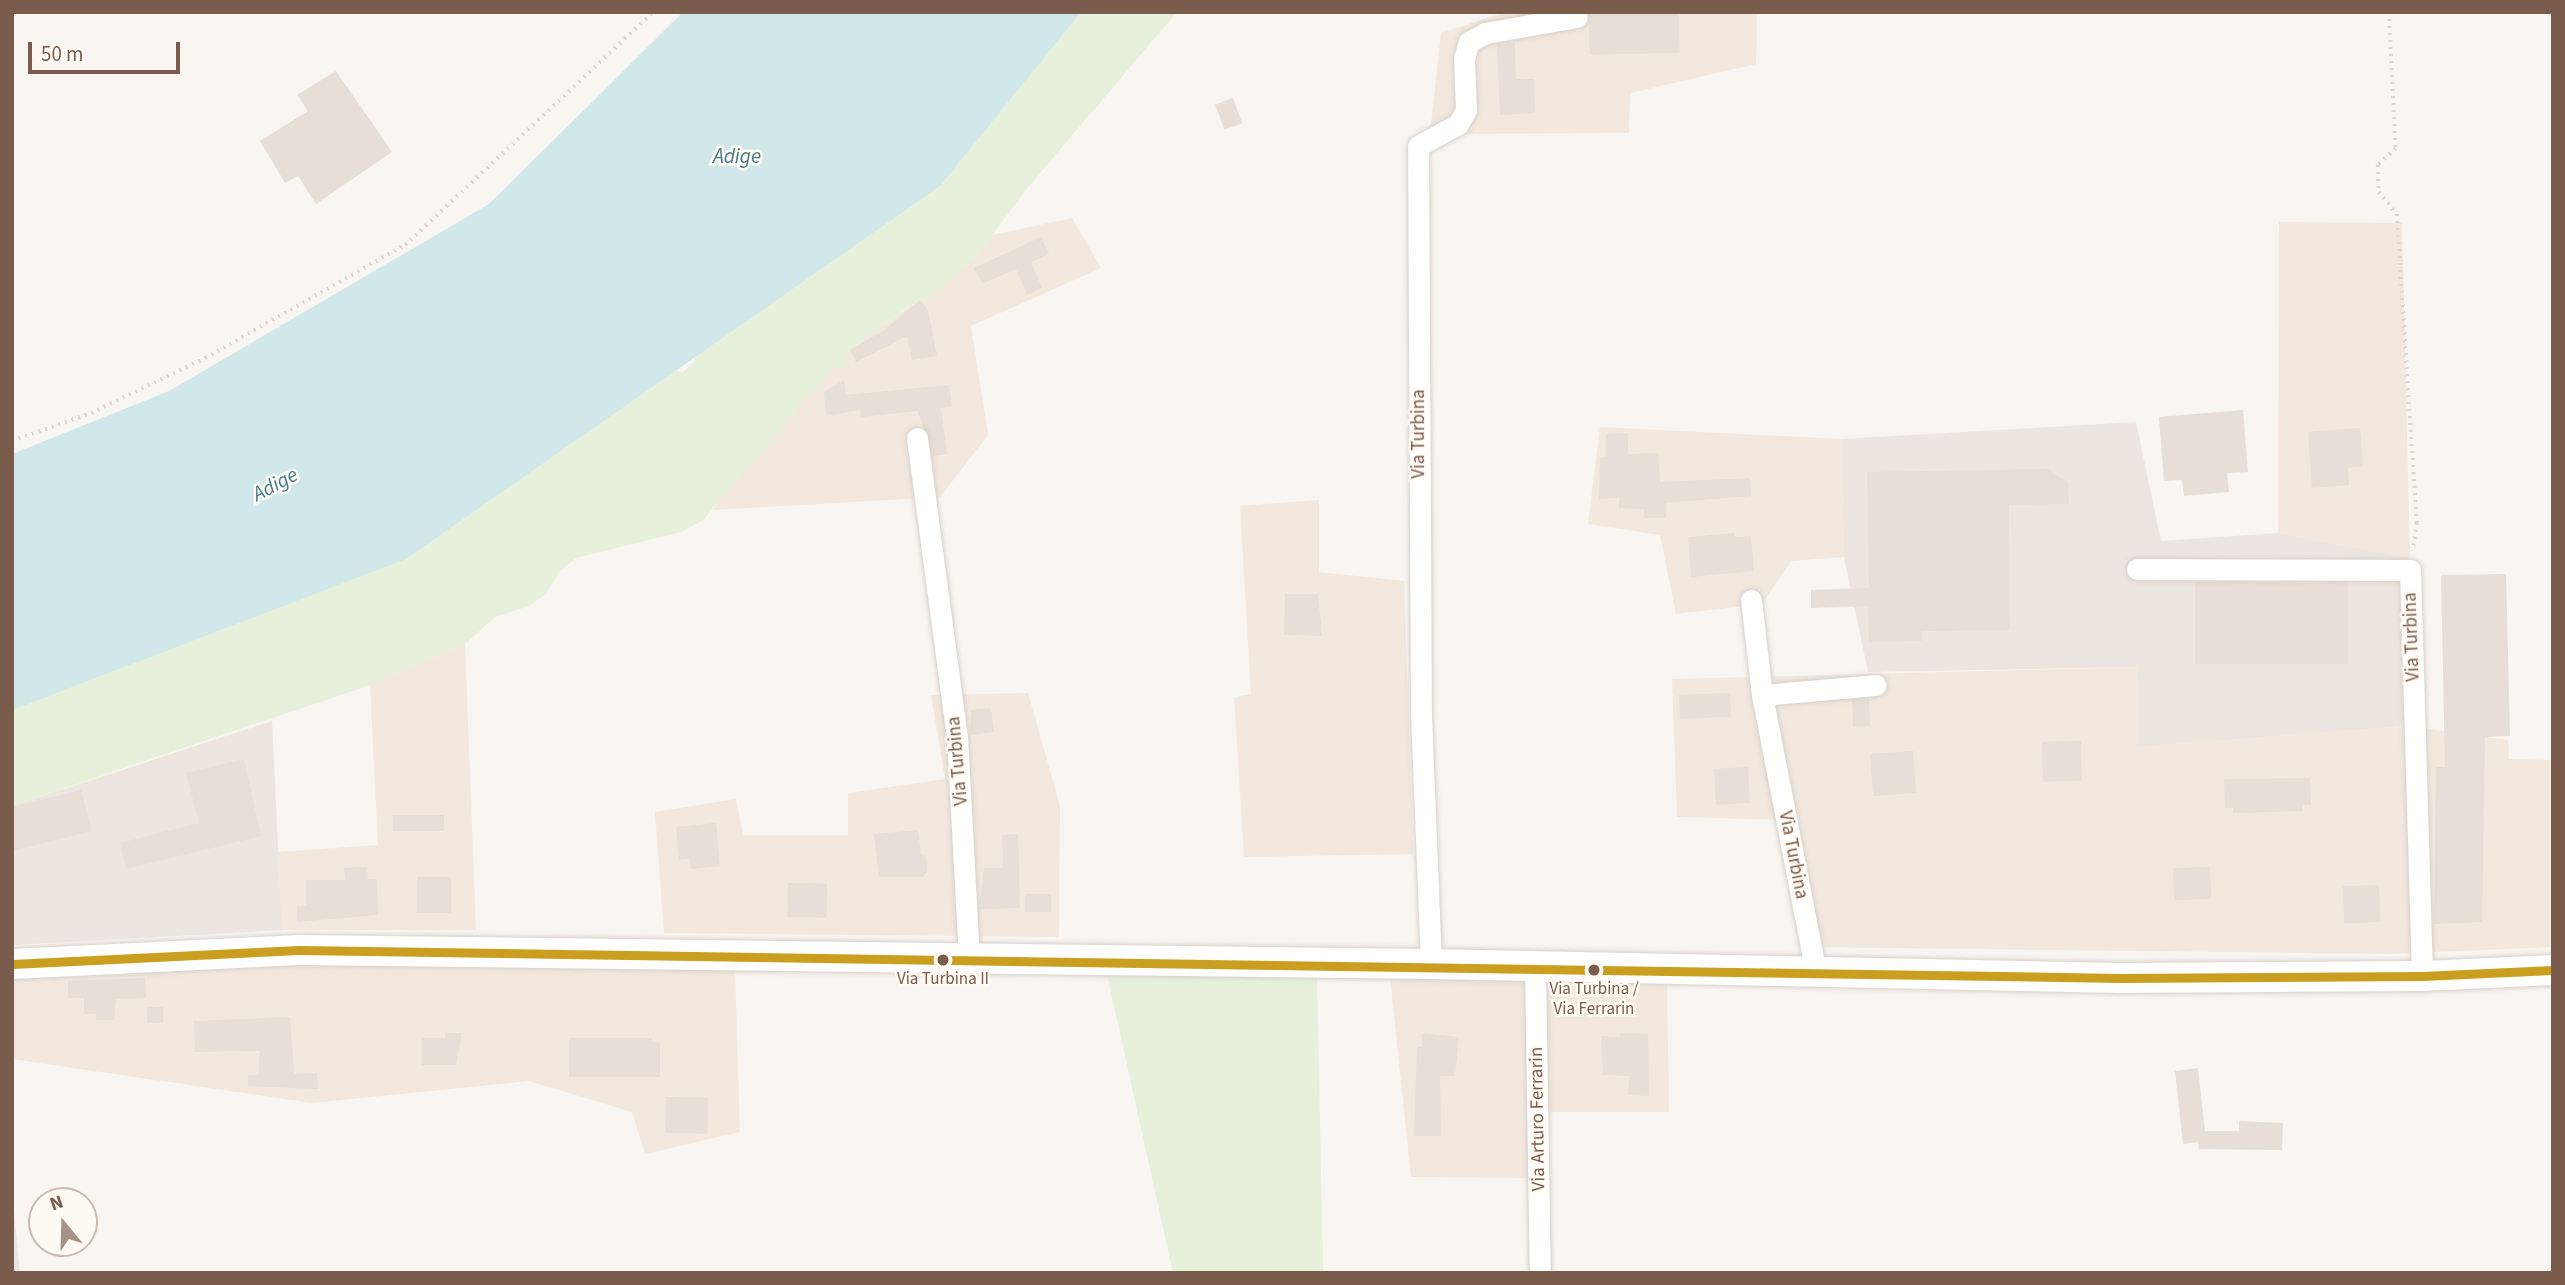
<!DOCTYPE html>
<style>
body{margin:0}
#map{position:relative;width:2565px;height:1285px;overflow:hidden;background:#f9f5f0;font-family:"Source Sans 3",sans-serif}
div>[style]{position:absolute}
.residential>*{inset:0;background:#f2e8de}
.industrial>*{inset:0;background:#ede5e0}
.green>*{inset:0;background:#e7f0db}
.water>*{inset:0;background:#d0e8ea}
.building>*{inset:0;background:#e6ded7;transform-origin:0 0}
.path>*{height:3.5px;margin-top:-1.75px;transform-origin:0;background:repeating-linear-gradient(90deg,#dcd5d0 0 2px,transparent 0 7px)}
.roads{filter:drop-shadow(0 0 2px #d7d1cb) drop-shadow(0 0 2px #d7d1cb)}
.street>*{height:21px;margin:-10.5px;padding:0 10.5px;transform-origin:10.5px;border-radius:10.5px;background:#fefefd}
.secondary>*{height:30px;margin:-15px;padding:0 15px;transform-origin:15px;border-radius:15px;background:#fefefd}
.bus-1>*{height:9px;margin:-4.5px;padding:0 4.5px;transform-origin:4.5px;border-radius:4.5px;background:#ca9f1f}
.dots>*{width:19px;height:19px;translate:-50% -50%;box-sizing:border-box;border:4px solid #fffaf3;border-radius:50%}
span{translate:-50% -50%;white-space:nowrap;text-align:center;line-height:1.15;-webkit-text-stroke:5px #fffaf3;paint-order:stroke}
.bus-label{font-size:17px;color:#7a5c4d}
.street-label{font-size:19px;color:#7a5c4d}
.water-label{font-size:21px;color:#437c86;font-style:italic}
.frame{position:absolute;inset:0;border:14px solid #7a5c4d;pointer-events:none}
.north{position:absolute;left:28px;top:1187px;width:70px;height:70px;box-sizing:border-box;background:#fffaf3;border:2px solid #cabbb1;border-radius:50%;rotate:341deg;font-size:19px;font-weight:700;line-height:28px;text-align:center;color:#7a5c4d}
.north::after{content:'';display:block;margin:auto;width:24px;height:32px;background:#a69286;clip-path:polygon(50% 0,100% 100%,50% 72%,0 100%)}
.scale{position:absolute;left:28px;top:42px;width:152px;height:32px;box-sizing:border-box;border:4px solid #7a5c4d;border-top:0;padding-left:9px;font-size:21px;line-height:24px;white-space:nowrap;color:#7a5c4d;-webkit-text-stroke:5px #fffaf3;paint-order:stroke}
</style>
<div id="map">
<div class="residential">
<i style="clip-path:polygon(1506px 12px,1757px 12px,1756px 64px,1630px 93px,1629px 133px,1430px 134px,1441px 33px)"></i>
<i style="clip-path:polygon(1072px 218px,1101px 268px,971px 326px,988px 435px,940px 497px,713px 510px,738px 474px,833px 368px,847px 365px,845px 354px,974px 259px,992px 235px)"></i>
<i style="clip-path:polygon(2279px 222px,2402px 223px,2410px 558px,2278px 533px)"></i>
<i style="clip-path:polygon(1600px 427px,1841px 439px,1844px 557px,1791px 561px,1762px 604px,1676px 614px,1660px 535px,1588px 524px)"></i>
<i style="clip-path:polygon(1319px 500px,1319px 572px,1404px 581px,1413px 854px,1244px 857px,1234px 697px,1251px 694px,1240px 506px)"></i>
<i style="clip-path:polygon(465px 644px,476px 930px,282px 930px,278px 852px,378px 845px,370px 685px)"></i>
<i style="clip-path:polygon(2138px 667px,2138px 747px,2406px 726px,2508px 740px,2509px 759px,2553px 760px,2553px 947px,2388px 954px,1806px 947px,1788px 820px,1677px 817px,1672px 679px)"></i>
<i style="clip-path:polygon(1028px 693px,1060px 806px,1059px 937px,664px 933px,655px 812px,736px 799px,743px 835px,848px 835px,848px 793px,945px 779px,931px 695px)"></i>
<i style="clip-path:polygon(299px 965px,735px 970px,740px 1132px,645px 1154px,632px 1112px,529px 1081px,312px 1103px,12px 1059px,12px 979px)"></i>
<i style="clip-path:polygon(1390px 977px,1667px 979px,1669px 1112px,1551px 1112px,1530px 1178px,1411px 1177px)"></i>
</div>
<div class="industrial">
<i style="clip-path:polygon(2136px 422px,2161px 541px,2278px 533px,2410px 558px,2406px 726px,2138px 747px,2137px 667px,1868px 672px,1844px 557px,1841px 439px)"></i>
<i style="clip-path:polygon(272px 721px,282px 930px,12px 945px,12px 806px)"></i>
<i style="clip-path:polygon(12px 1188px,13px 1201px,20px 1273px,12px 1273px)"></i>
</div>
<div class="green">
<i style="clip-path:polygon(1033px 12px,1177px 12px,1029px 186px,974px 259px,924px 303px,909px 306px,846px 354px,848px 366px,833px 368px,703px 520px,682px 532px,576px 558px,559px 572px,546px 594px,529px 606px,495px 617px,465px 644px,370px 685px,12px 806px,12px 692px,644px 353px,682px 373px,696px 361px,684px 343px)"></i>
<i style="clip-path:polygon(1107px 974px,1317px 976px,1323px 1273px,1173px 1273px)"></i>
</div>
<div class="water">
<i style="clip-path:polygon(683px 12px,1081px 12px,940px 186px,406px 559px,12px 710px,12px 454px,169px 391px,489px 204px)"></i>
</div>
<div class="building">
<i style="left:1679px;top:12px;width:41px;height:90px;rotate:89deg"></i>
<i style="clip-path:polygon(1515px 43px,1516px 79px,1534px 79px,1535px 113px,1500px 115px,1497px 44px)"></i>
<i style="clip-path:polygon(336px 71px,392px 152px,316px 204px,298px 176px,285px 183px,260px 141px,308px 111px,297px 95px)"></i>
<i style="left:1233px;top:98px;width:27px;height:19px;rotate:70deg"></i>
<i style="clip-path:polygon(1041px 237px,1049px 254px,1031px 262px,1042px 288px,1027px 295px,1016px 269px,982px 284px,974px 268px)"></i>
<i style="clip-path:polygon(920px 300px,928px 310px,937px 356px,912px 360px,907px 336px,856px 362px,850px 350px,883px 331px)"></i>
<i style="clip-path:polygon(844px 380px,846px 395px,949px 385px,952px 407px,941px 408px,947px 454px,933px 456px,918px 411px,861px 417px,860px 410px,826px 416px,824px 392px)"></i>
<i style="clip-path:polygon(2243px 410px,2248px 472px,2227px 473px,2229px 492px,2184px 496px,2182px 480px,2164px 481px,2159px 417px)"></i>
<i style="clip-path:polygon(2360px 428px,2363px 467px,2348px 468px,2349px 485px,2312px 488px,2308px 432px)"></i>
<i style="clip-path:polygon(1628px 433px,1628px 454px,1658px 453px,1660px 482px,1750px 478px,1751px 496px,1666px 503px,1666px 518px,1644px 518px,1644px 509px,1619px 508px,1619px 498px,1599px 499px,1600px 458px,1606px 457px,1606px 434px)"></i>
<i style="clip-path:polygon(2047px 469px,2068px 482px,2069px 504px,2009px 505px,2010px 630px,1922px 631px,1922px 641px,1869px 642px,1868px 606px,1811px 608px,1811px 590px,1869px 588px,1867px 472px)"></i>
<i style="clip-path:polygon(1735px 533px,1735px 537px,1751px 536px,1754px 571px,1691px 577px,1688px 537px)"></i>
<i style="clip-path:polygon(2506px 574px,2510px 736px,2485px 737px,2482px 922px,2434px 924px,2436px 767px,2445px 767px,2441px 575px)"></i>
<i style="left:2195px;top:582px;width:153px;height:82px"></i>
<i style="clip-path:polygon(1285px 594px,1318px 594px,1322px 636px,1284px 635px)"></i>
<i style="left:1730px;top:693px;width:24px;height:51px;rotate:88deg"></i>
<i style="left:1869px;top:699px;width:27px;height:17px;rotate:88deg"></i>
<i style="clip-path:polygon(991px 708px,994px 732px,970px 735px,971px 710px)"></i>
<i style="left:2081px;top:741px;width:40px;height:39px;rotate:89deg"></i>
<i style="left:1913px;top:751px;width:42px;height:43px;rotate:86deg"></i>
<i style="clip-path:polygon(244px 759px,261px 836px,126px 869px,120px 843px,199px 823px,186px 773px)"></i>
<i style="left:1748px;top:767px;width:36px;height:34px;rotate:87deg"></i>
<i style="clip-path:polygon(2310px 778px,2311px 805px,2302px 805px,2303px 811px,2233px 813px,2233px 808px,2225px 808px,2224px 779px)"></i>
<i style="clip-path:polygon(81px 790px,92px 831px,12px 851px,12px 807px)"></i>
<i style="left:444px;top:815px;width:16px;height:51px;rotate:90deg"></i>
<i style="clip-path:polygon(716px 823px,720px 866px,691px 869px,690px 859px,679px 860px,676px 827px)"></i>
<i style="clip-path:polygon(918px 830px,921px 854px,926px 857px,927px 872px,923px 877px,879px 877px,874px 834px)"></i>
<i style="clip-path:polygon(1018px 834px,1020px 908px,979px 909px,984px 868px,1003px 868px,1002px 835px)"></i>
<i style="clip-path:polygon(367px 867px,368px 879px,377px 879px,378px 915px,297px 922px,297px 906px,306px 905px,306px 880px,345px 880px,344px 868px)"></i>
<i style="left:2210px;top:867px;width:32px;height:37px;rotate:88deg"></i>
<i style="left:451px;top:877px;width:36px;height:34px;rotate:90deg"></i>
<i style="left:788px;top:883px;width:39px;height:34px;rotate:1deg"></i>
<i style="left:2379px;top:885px;width:37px;height:36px;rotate:88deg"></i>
<i style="left:1025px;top:894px;width:26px;height:18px"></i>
<i style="clip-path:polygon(145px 978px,146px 998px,116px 999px,114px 1020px,96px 1020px,96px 1014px,84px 1014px,84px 998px,68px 998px,68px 981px)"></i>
<i style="left:147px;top:1007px;width:16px;height:16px"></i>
<i style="clip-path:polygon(290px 1017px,294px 1074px,317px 1073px,318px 1089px,248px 1086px,248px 1075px,258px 1075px,260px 1051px,195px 1052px,194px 1021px)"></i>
<i style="clip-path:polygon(445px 1033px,462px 1033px,456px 1065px,422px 1065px,422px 1038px,445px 1038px)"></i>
<i style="clip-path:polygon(1422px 1033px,1459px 1037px,1455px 1076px,1440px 1076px,1441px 1136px,1414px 1136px,1417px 1047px,1422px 1047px)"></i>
<i style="clip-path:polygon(1620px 1033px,1648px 1034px,1649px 1096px,1628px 1095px,1629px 1076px,1603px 1075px,1601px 1036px,1620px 1037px)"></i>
<i style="clip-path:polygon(569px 1038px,652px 1038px,652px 1042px,660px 1043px,660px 1077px,569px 1077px)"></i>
<i style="clip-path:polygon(2198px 1068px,2205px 1131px,2239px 1131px,2239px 1121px,2283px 1123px,2282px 1150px,2199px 1149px,2198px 1142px,2183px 1144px,2175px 1071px)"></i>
<i style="left:666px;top:1097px;width:42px;height:36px;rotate:1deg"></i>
</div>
<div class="path">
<i style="left:2389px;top:12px;width:137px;rotate:87.1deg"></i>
<i style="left:2396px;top:149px;width:24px;rotate:138deg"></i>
<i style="left:2378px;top:165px;width:27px;rotate:88deg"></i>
<i style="left:2379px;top:192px;width:28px;rotate:51deg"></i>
<i style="left:2397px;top:214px;width:310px;rotate:86.3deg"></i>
<i style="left:2417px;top:523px;width:28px;rotate:98deg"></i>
<i style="left:12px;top:441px;width:84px;rotate:-19.5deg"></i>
<i style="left:91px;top:413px;width:127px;rotate:-25.8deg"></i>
<i style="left:205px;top:358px;width:230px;rotate:-29.5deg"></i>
<i style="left:405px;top:245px;width:340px;rotate:-43.2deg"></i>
</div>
<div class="roads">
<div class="street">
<i style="left:917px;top:438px;width:302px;rotate:82.4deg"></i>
<i style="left:957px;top:737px;width:223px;rotate:86.9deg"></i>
<i style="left:2137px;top:569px;width:273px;rotate:0.2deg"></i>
<i style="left:2410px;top:570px;width:406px;rotate:88.3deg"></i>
<i style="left:1751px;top:600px;width:96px;rotate:83.4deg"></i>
<i style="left:1762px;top:695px;width:283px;rotate:79deg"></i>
<i style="left:1762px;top:695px;width:114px;rotate:-5deg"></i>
<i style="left:1431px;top:964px;width:250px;rotate:-92.3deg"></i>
<i style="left:1421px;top:714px;width:568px;rotate:-90.3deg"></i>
<i style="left:1418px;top:146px;width:46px;rotate:-28.8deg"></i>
<i style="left:1458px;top:124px;width:16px;rotate:-60deg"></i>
<i style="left:1466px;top:110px;width:52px;rotate:-92.2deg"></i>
<i style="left:1464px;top:58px;width:17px;rotate:-73deg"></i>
<i style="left:1469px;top:42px;width:18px;rotate:-29deg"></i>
<i style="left:1485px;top:33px;width:93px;rotate:-9.9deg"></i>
<i style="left:1535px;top:966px;width:307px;rotate:89.1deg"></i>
</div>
<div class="secondary">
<i style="left:12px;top:964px;width:287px;rotate:-2.8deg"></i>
<i style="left:299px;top:950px;width:1132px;rotate:0.71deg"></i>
<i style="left:1431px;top:964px;width:689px;rotate:1.16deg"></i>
<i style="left:2120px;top:978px;width:302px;rotate:-0.4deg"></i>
<i style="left:2422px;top:976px;width:131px;rotate:-2.6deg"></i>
</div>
</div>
<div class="bus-1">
<i style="left:12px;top:964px;width:287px;rotate:-2.8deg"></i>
<i style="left:299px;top:950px;width:1821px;rotate:0.88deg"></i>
<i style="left:2120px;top:978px;width:302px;rotate:-0.4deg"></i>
<i style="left:2422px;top:976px;width:131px;rotate:-2.6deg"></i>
</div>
<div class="dots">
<i style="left:943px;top:960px;background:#7a5c4d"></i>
<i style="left:1594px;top:970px;background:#7a5c4d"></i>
</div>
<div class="bus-label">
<span style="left:943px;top:980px">Via Turbina II</span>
<span style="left:1594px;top:1000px">Via Turbina /<br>Via Ferrarin</span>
</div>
<div class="street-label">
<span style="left:1419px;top:434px;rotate:-90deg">Via Turbina</span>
<span style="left:2412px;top:637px;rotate:-92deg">Via Turbina</span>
<span style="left:958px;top:761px;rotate:-95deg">Via Turbina</span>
<span style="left:1793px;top:855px;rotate:79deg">Via Turbina</span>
<span style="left:1538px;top:1119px;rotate:-91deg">Via Arturo Ferrarin</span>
</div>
<div class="water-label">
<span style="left:737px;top:156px">Adige</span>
<span style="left:275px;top:484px;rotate:-28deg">Adige</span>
</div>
<div class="frame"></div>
<div class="north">N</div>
<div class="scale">50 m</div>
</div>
